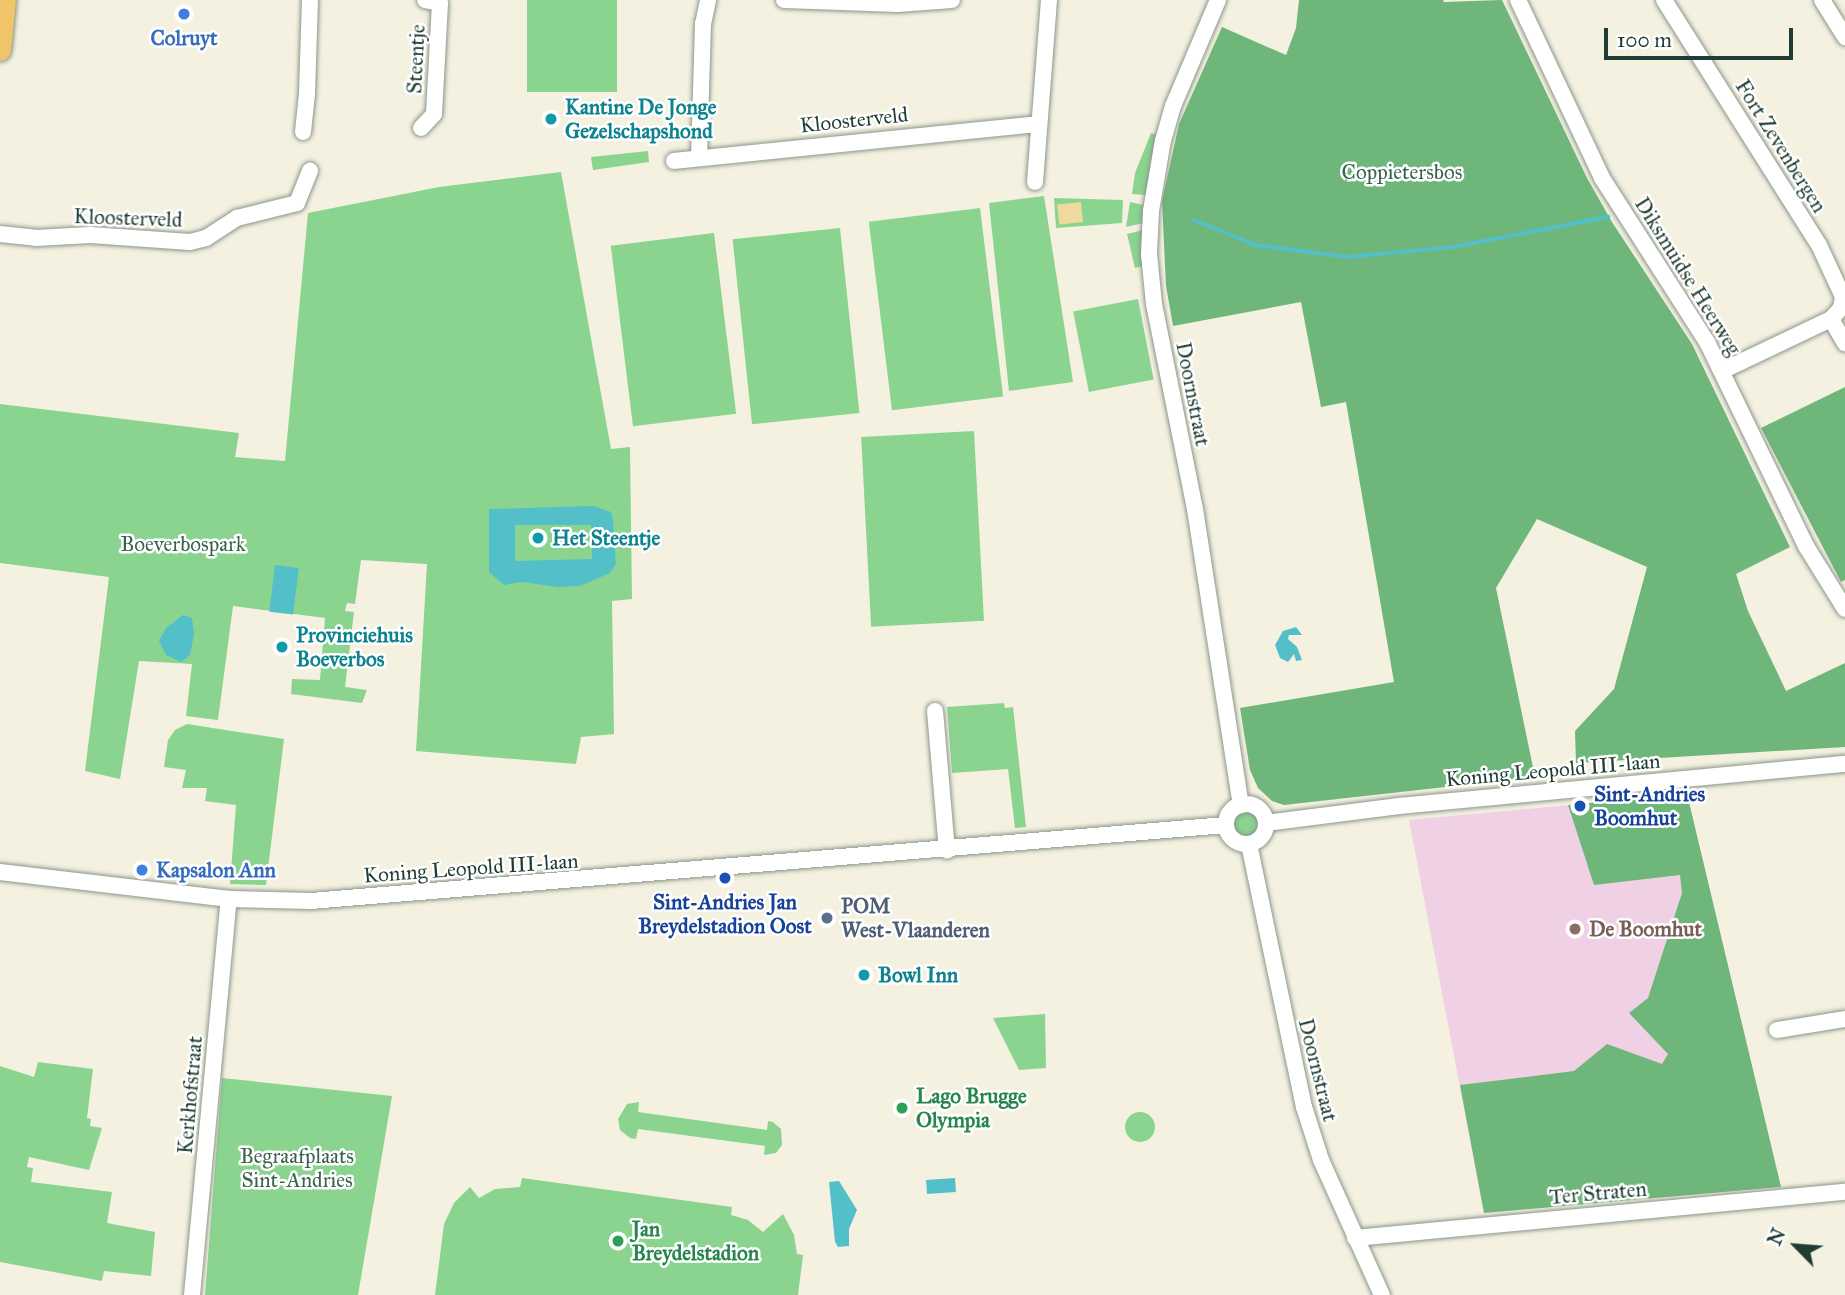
<!DOCTYPE html>
<style>
body{margin:0}
#map{position:relative;width:1845px;height:1295px;overflow:hidden;background:#f4f1e1;font-family:"IM FELL Great Primer",serif}
div>[style]{position:absolute}
.built>*{inset:0;background:#f0d0e5}
.green>*{inset:0;background:#8ad490;transform-origin:0 0}
.round{border-radius:50%}
.forest>*{inset:0;background:#6fb67a}
.sand>*{inset:0;background:#eeda9e;transform-origin:0 0}
.water>*{inset:0;background:#53c0c9;transform-origin:0 0}
.stream>*{height:3.5px;margin:-1.75px;padding:0 1.75px;transform-origin:1.75px;border-radius:1.75px;background:#53c0c9}
.roads{filter:drop-shadow(0 0 2px #8a978a) drop-shadow(0 0 2px #8a978a)}
.minor>*{height:16px;margin:-8px;padding:0 8px;transform-origin:8px;border-radius:8px;background:#fff}
.minor>.ring{margin:-8px;padding:0;box-sizing:content-box;background:none;border:16px solid #fff;border-radius:50%}
.major>*{height:21px;margin:-10.5px;padding:0 10.5px;transform-origin:10.5px;border-radius:10.5px;background:#f0c469}
.dots>*{width:19px;height:19px;translate:-50% -50%;box-sizing:border-box;border:4px solid #fff;border-radius:50%}
span{translate:-50% -50%;white-space:nowrap;text-align:center;line-height:1.15;-webkit-text-stroke:5px #fff;paint-order:stroke}
.shop-label{font-size:21px;color:#366cbe;font-weight:700}
.left{translate:0 -50%;text-align:left}
.street-label{font-size:21px;color:#1f3d34}
.culture-label{font-size:21px;color:#0d838f;font-weight:700}
.park-label{font-size:21px;color:#3a634b}
.transit-label{font-size:21px;color:#164399;font-weight:700}
.service-label{font-size:21px;color:#4e5e75;font-weight:700}
.education-label{font-size:21px;color:#785e54;font-weight:700}
.leisure-label{font-size:21px;color:#27864d;font-weight:700}
.north{position:absolute;left:1761px;top:1211px;width:70px;height:70px;-webkit-text-stroke:5px #fff;paint-order:stroke;rotate:295deg;font-size:19px;font-weight:700;line-height:28px;text-align:center;color:#1f3d34}
.north::after{content:'';display:block;margin:auto;width:24px;height:32px;background:#1f3d34;clip-path:polygon(50% 0,100% 100%,50% 72%,0 100%)}
.scale{position:absolute;left:1604px;top:28px;width:189px;height:32px;box-sizing:border-box;border:4px solid #1f3d34;border-top:0;padding-left:9px;font-size:21px;line-height:24px;white-space:nowrap;color:#1f3d34;-webkit-text-stroke:5px #fff;paint-order:stroke}
</style>
<div id="map">
<div class="built">
<i style="clip-path:polygon(1687px 794px,1781px 1187px,1484px 1213px,1409px 820px)"></i>
</div>
<div class="green">
<i style="left:527px;top:0;width:90px;height:92px"></i>
<i style="clip-path:polygon(1151px 133px,1157px 135px,1146px 195px,1132px 194px,1135px 173px)"></i>
<i style="clip-path:polygon(648px 151px,649px 162px,593px 170px,591px 157px)"></i>
<i style="clip-path:polygon(561px 172px,611px 449px,630px 447px,632px 599px,612px 601px,614px 734px,581px 737px,576px 764px,416px 751px,427px 564px,361px 560px,355px 604px,347px 603px,345px 611px,354px 612px,345px 687px,367px 690px,362px 703px,291px 694px,292px 679px,320px 680px,325px 618px,233px 606px,218px 720px,186px 716px,192px 664px,139px 661px,120px 779px,85px 771px,109px 577px,0 563px,0 404px,239px 433px,235px 457px,285px 461px,308px 213px,439px 187px)"></i>
<i style="clip-path:polygon(1044px 196px,1073px 382px,1009px 391px,989px 203px)"></i>
<i style="clip-path:polygon(1054px 198px,1123px 200px,1122px 223px,1056px 228px)"></i>
<i style="clip-path:polygon(1130px 202px,1144px 205px,1143px 223px,1126px 227px)"></i>
<i style="left:980px;top:208px;width:190px;height:112px;rotate:83deg"></i>
<i style="left:840px;top:228px;width:186px;height:108px;rotate:84deg"></i>
<i style="clip-path:polygon(1143px 230px,1143px 266px,1135px 268px,1127px 234px)"></i>
<i style="left:714px;top:233px;width:182px;height:104px;rotate:83deg"></i>
<i style="left:1138px;top:299px;width:82px;height:66px;rotate:79deg"></i>
<i style="left:974px;top:431px;width:190px;height:113px;rotate:87deg"></i>
<i style="clip-path:polygon(1004px 703px,1005px 708px,1013px 707px,1026px 827px,1015px 828px,1008px 769px,952px 773px,947px 707px)"></i>
<i style="clip-path:polygon(187px 724px,284px 739px,266px 885px,230px 884px,236px 805px,205px 801px,207px 788px,182px 788px,186px 770px,164px 767px,168px 740px,175px 730px)"></i>
<i class="round" style="left:1234px;top:812px;width:24px;height:24px"></i>
<i style="clip-path:polygon(1045px 1014px,1046px 1068px,1019px 1070px,993px 1018px)"></i>
<i style="clip-path:polygon(38px 1062px,93px 1069px,87px 1118px,91px 1119px,90px 1126px,102px 1128px,89px 1170px,29px 1157px,27px 1167px,33px 1168px,31px 1182px,112px 1192px,107px 1223px,155px 1232px,151px 1276px,104px 1271px,102px 1281px,0 1262px,0 1066px,34px 1077px)"></i>
<i style="clip-path:polygon(222px 1078px,392px 1096px,358px 1295px,205px 1295px)"></i>
<i style="clip-path:polygon(639px 1102px,638px 1112px,767px 1130px,768px 1121px,773px 1122px,781px 1129px,782px 1145px,776px 1153px,764px 1155px,765px 1146px,638px 1129px,636px 1139px,630px 1138px,620px 1130px,618px 1119px,627px 1104px)"></i>
<i class="round" style="left:1125px;top:1112px;width:30px;height:30px"></i>
<i style="clip-path:polygon(522px 1178px,732px 1207px,731px 1215px,748px 1220px,763px 1232px,783px 1214px,794px 1235px,797px 1254px,803px 1255px,798px 1295px,435px 1295px,444px 1224px,454px 1203px,470px 1187px,479px 1198px,495px 1189px,520px 1187px)"></i>
</div>
<div class="forest">
<i style="clip-path:polygon(1299px 0,1443px 0,1444px 2px,1502px 0,1587px 178px,1612px 222px,1692px 344px,1790px 547px,1736px 574px,1748px 611px,1786px 691px,1845px 663px,1845px 747px,1576px 763px,1575px 731px,1614px 689px,1647px 567px,1537px 519px,1496px 588px,1535px 777px,1284px 805px,1272px 801px,1258px 788px,1250px 770px,1240px 708px,1394px 682px,1346px 402px,1321px 407px,1301px 302px,1173px 326px,1166px 286px,1162px 201px,1179px 124px,1222px 27px,1286px 55px,1296px 28px)"></i>
<i style="clip-path:polygon(1845px 387px,1845px 580px,1841px 582px,1761px 428px)"></i>
<i style="clip-path:polygon(1687px 794px,1781px 1187px,1484px 1213px,1460px 1085px,1574px 1071px,1607px 1044px,1662px 1064px,1668px 1054px,1629px 1013px,1648px 998px,1682px 893px,1680px 875px,1594px 885px,1568px 805px)"></i>
</div>
<div class="sand">
<i style="left:1081px;top:202px;width:20px;height:24px;rotate:84deg"></i>
</div>
<div class="water">
<i style="clip-path:polygon(evenodd,593px 506px,611px 512px,613px 520px,616px 564px,610px 573px,580px 586px,558px 587px,522px 582px,504px 585px,489px 572px,489px 509px,593px 506px,591px 525px,592px 559px,515px 561px,515px 525px,591px 525px)"></i>
<i style="left:275px;top:565px;width:24px;height:47px;rotate:7deg"></i>
<i style="clip-path:polygon(183px 615px,192px 618px,194px 634px,190px 655px,181px 662px,166px 655px,159px 641px,166px 628px)"></i>
<i style="clip-path:polygon(1296px 627px,1302px 635px,1289px 635px,1288px 639px,1297px 647px,1302px 660px,1296px 661px,1294px 654px,1288px 662px,1280px 658px,1275px 645px,1283px 631px)"></i>
<i style="left:955px;top:1178px;width:14px;height:29px;rotate:86deg"></i>
<i style="clip-path:polygon(839px 1181px,857px 1210px,849px 1229px,849px 1246px,838px 1247px,835px 1242px,829px 1182px)"></i>
</div>
<div class="stream">
<i style="left:1194px;top:220px;width:67px;rotate:22deg"></i>
<i style="left:1256px;top:245px;width:92px;rotate:7.5deg"></i>
<i style="left:1347px;top:257px;width:106px;rotate:-5.4deg"></i>
<i style="left:1453px;top:247px;width:158px;rotate:-11deg"></i>
</div>
<div class="roads">
<div class="minor">
<i style="left:784px;top:0;width:114px;rotate:2deg"></i>
<i style="left:898px;top:4px;width:54px;rotate:-4.2deg"></i>
<i style="left:1218px;top:0;width:115px;rotate:113deg"></i>
<i style="left:1173px;top:106px;width:35px;rotate:106deg"></i>
<i style="left:1163px;top:140px;width:72px;rotate:99.6deg"></i>
<i style="left:1151px;top:211px;width:43px;rotate:92.7deg"></i>
<i style="left:1149px;top:254px;width:50px;rotate:84.3deg"></i>
<i style="left:1154px;top:304px;width:209px;rotate:78.7deg"></i>
<i style="left:1195px;top:509px;width:300px;rotate:81.2deg"></i>
<i style="left:1518px;top:0;width:197px;rotate:64.7deg"></i>
<i style="left:1602px;top:178px;width:195px;rotate:57.4deg"></i>
<i style="left:1707px;top:342px;width:227px;rotate:64.1deg"></i>
<i style="left:1806px;top:546px;width:74px;rotate:58.2deg"></i>
<i style="left:1664px;top:0;width:290px;rotate:57.7deg"></i>
<i style="left:1819px;top:245px;width:57px;rotate:65.2deg"></i>
<i style="left:1843px;top:297px;width:11px;rotate:100deg"></i>
<i style="left:1841px;top:308px;width:15px;rotate:132deg"></i>
<i style="left:1831px;top:319px;width:121px;rotate:154.5deg"></i>
<i style="left:1822px;top:0;width:44px;rotate:58.1deg"></i>
<i style="left:421px;top:128px;width:19px;rotate:-47deg"></i>
<i style="left:434px;top:114px;width:111px;rotate:-86.9deg"></i>
<i style="left:440px;top:3px;width:15px;rotate:-169deg"></i>
<i style="left:303px;top:132px;width:38px;rotate:-84deg"></i>
<i style="left:307px;top:94px;width:94px;rotate:-88.2deg"></i>
<i style="left:699px;top:158px;width:134px;rotate:-88.3deg"></i>
<i style="left:703px;top:24px;width:25px;rotate:-78deg"></i>
<i style="left:674px;top:161px;width:367px;rotate:-5.8deg"></i>
<i style="left:1035px;top:182px;width:183px;rotate:-85.6deg"></i>
<i style="left:0;top:234px;width:36px;rotate:6deg"></i>
<i style="left:36px;top:238px;width:54px;rotate:-3.2deg"></i>
<i style="left:90px;top:235px;width:100px;rotate:4deg"></i>
<i style="left:190px;top:242px;width:16px;rotate:-14deg"></i>
<i style="left:206px;top:238px;width:37px;rotate:-33deg"></i>
<i style="left:237px;top:218px;width:62px;rotate:-14deg"></i>
<i style="left:297px;top:203px;width:35px;rotate:-68deg"></i>
<i style="left:1831px;top:319px;width:28px;rotate:60deg"></i>
<i style="left:935px;top:711px;width:140px;rotate:85.1deg"></i>
<i class="ring" style="left:1226px;top:804px;width:24px;height:24px"></i>
<i style="left:1266px;top:823px;width:134px;rotate:-7.3deg"></i>
<i style="left:1399px;top:806px;width:448px;rotate:-5.4deg"></i>
<i style="left:1249px;top:844px;width:269px;rotate:78.2deg"></i>
<i style="left:1304px;top:1107px;width:56px;rotate:72.2deg"></i>
<i style="left:1321px;top:1160px;width:148px;rotate:65.7deg"></i>
<i style="left:0;top:872px;width:231px;rotate:6.7deg"></i>
<i style="left:229px;top:899px;width:82px;rotate:1.4deg"></i>
<i style="left:311px;top:901px;width:918px;rotate:-4.75deg"></i>
<i style="left:1777px;top:1030px;width:69px;rotate:-9.2deg"></i>
<i style="left:1355px;top:1238px;width:492px;rotate:-5.4deg"></i>
<i style="left:192px;top:1295px;width:398px;rotate:-84.7deg"></i>
</div>
<div class="major">
<i style="left:0;top:50px;width:50px;rotate:-84.3deg"></i>
</div>
</div>
<div class="dots">
<i style="left:184px;top:14px;background:#3f7fe0"></i>
<i style="left:551px;top:119px;background:#0f9aa8"></i>
<i style="left:538px;top:538px;background:#0f9aa8"></i>
<i style="left:282px;top:647px;background:#0f9aa8"></i>
<i style="left:1580px;top:806px;background:#1a4fb4"></i>
<i style="left:142px;top:870px;background:#3f7fe0"></i>
<i style="left:725px;top:878px;background:#1a4fb4"></i>
<i style="left:827px;top:918px;background:#5c6f8a"></i>
<i style="left:1575px;top:929px;background:#8d6e63"></i>
<i style="left:864px;top:975px;background:#0f9aa8"></i>
<i style="left:902px;top:1108px;background:#2e9e5b"></i>
<i style="left:618px;top:1241px;background:#2e9e5b"></i>
</div>
<div class="shop-label">
<span style="left:184px;top:38px">Colruyt</span>
<span class="left" style="left:156px;top:870px">Kapsalon Ann</span>
</div>
<div class="street-label">
<span style="left:416px;top:59px;rotate:-87deg">Steentje</span>
<span style="left:854px;top:120px;rotate:-6deg">Kloosterveld</span>
<span style="left:1781px;top:146px;rotate:58deg">Fort Zevenbergen</span>
<span style="left:128px;top:218px;rotate:2deg">Kloosterveld</span>
<span style="left:1688px;top:276px;rotate:58deg">Diksmuidse Heerweg</span>
<span style="left:1193px;top:394px;rotate:79deg">Doornstraat</span>
<span style="left:1553px;top:770px;rotate:-5deg">Koning Leopold III-laan</span>
<span style="left:471px;top:868px;rotate:-4deg">Koning Leopold III-laan</span>
<span style="left:1318px;top:1070px;rotate:76deg">Doornstraat</span>
<span style="left:190px;top:1095px;rotate:-85deg">Kerkhofstraat</span>
<span style="left:1598px;top:1193px;rotate:-5deg">Ter Straten</span>
</div>
<div class="culture-label">
<span class="left" style="left:565px;top:119px">Kantine De Jonge<br>Gezelschapshond</span>
<span class="left" style="left:552px;top:538px">Het Steentje</span>
<span class="left" style="left:296px;top:647px">Provinciehuis<br>Boeverbos</span>
<span class="left" style="left:878px;top:975px">Bowl Inn</span>
</div>
<div class="park-label">
<span style="left:1402px;top:172px">Coppietersbos</span>
<span style="left:183px;top:544px">Boeverbospark</span>
<span style="left:297px;top:1168px">Begraafplaats<br>Sint-Andries</span>
</div>
<div class="transit-label">
<span class="left" style="left:1594px;top:806px">Sint-Andries<br>Boomhut</span>
<span style="left:725px;top:914px">Sint-Andries Jan<br>Breydelstadion Oost</span>
</div>
<div class="service-label">
<span class="left" style="left:841px;top:918px">POM<br>West-Vlaanderen</span>
</div>
<div class="education-label">
<span class="left" style="left:1589px;top:929px">De Boomhut</span>
</div>
<div class="leisure-label">
<span class="left" style="left:916px;top:1108px">Lago Brugge<br>Olympia</span>
<span class="left" style="left:632px;top:1241px">Jan<br>Breydelstadion</span>
</div>
<div class="north">N</div>
<div class="scale">100 m</div>
</div>
